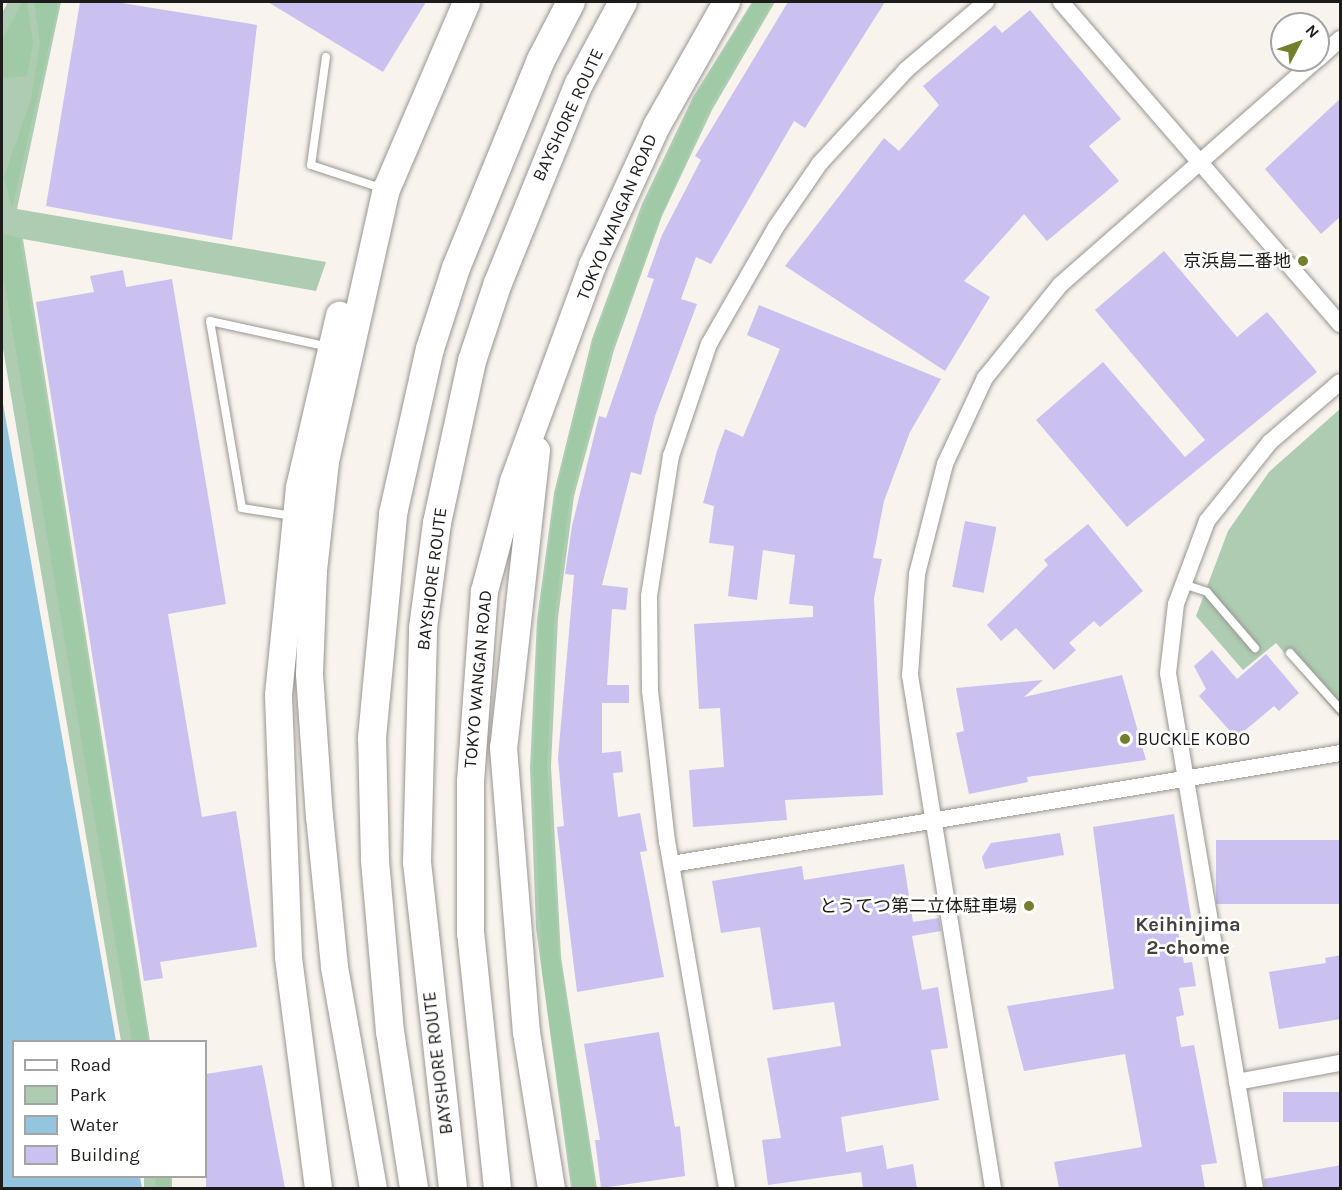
<!DOCTYPE html>
<meta charset="utf-8">
<style>
body{margin:0}
#map{position:relative;width:1342px;height:1190px;overflow:hidden;background:#f8f3ed;font-family:Karla,"Noto Sans JP",sans-serif}
div>[style]{position:absolute}
.green>*{inset:0;background:#adccb2;transform-origin:0 0}
.forest>*{inset:0;background:#a0c9a6}
.round{border-radius:50%}
.water>*{inset:0;background:#93c5e0}
.building>*{inset:0;background:#cac1f0;transform-origin:0 0}
.roads{filter:drop-shadow(0 0 2px #9a9590) drop-shadow(0 0 2px #9a9590)}
.service>*{height:8px;margin:-4px;padding:0 4px;transform-origin:4px;border-radius:4px;background:#fff}
.minor>*{height:16px;margin:-8px;padding:0 8px;transform-origin:8px;border-radius:8px;background:#fff}
.trunk>*{height:27px;margin:-13.5px;padding:0 13.5px;transform-origin:13.5px;border-radius:13.5px;background:#fff}
.motorway>*{height:28px;margin:-14px;padding:0 14px;transform-origin:14px;border-radius:14px;background:#fff}
.dots>*{width:16px;height:16px;translate:-50% -50%;box-sizing:border-box;border:3px solid #fff;border-radius:50%}
span{translate:-50% -50%;white-space:nowrap;text-align:center;line-height:1.15;-webkit-text-stroke:5px #fff;paint-order:stroke}
.street-label{font-size:18px;color:#1d1c1a}
.poi-label{font-size:18px;color:#1d1c1a}
.right{translate:-100% -50%;text-align:right}
.left{translate:0 -50%;text-align:left}
.neighbourhood-label{font-size:20px;color:#44403b;font-weight:700}
.frame{position:absolute;inset:0;border:3px solid #1d1c1a;pointer-events:none}
.legend{position:absolute;left:12px;top:1040px;width:195px;height:138px;box-sizing:border-box;background:#fff;border:2px solid #a5a4a3;margin:0;padding:8px 10px;list-style:none;font-size:18px;color:#1d1c1a}
.legend li{display:flex;align-items:center;gap:12px;height:30px}
.legend b{width:30px;border:2px solid #a5a4a3}
.north{position:absolute;left:1270px;top:12px;width:60px;height:60px;box-sizing:border-box;background:#fff;border:2px solid #a5a4a3;border-radius:50%;rotate:49deg;font-size:16px;font-weight:700;line-height:24px;text-align:center;color:#1d1c1a}
.north::after{content:'';display:block;margin:auto;width:21px;height:27px;background:#757f2b;clip-path:polygon(50% 0,100% 100%,50% 72%,0 100%)}
</style>
<div id="map">
<div class="green">
<i style="clip-path:polygon(8px 2px,61px 2px,17px 209px,326px 262px,316px 291px,23px 239px,150px 1041px,121px 1041px,2px 343px,2px 13px)"></i>
<i style="clip-path:polygon(752px 2px,775px 2px,712px 110px,662px 216px,614px 350px,574px 496px,558px 618px,551px 766px,561px 957px,597px 1188px,571px 1188px,536px 928px,530px 768px,537px 620px,554px 493px,592px 339px,642px 204px,693px 97px)"></i>
<i style="clip-path:polygon(1340px 409px,1340px 718px,1276px 643px,1243px 670px,1196px 616px,1228px 531px,1269px 472px)"></i>
<i style="left:144px;top:1177px;width:28px;height:11px"></i>
</div>
<div class="forest">
<i style="clip-path:polygon(22px 2px,27px 2px,33px 43px,27px 76px,6px 78px,2px 77px,2px 41px)"></i>
<i style="clip-path:polygon(34px 2px,59px 2px,12px 208px,4px 177px,31px 99px,40px 43px)"></i>
<i style="clip-path:polygon(754px 2px,772px 2px,709px 109px,660px 217px,611px 350px,570px 498px,554px 620px,547px 768px,559px 956px,595px 1188px,573px 1188px,542px 971px,533px 768px,539px 620px,556px 493px,594px 340px,645px 205px,695px 98px)"></i>
<i style="clip-path:polygon(2px 234px,20px 238px,148px 1041px,132px 1041px,2px 268px)"></i>
<i class="round" style="left:155px;top:1174px;width:16px;height:16px"></i>
</div>
<div class="water">
<i style="clip-path:polygon(2px 398px,116px 1041px,14px 1042px,14px 1176px,140px 1177px,142px 1188px,2px 1188px)"></i>
</div>
<div class="building">
<i style="clip-path:polygon(80px 2px,116px 2px,257px 25px,232px 240px,46px 206px)"></i>
<i style="clip-path:polygon(268px 2px,426px 2px,383px 72px)"></i>
<i style="clip-path:polygon(788px 2px,885px 2px,805px 128px,794px 121px,711px 264px,696px 257px,681px 299px,697px 304px,655px 416px,641px 475px,631px 472px,602px 585px,628px 588px,626px 610px,612px 609px,607px 685px,629px 685px,629px 703px,602px 703px,602px 753px,621px 751px,623px 772px,613px 773px,618px 817px,640px 813px,647px 851px,640px 852px,664px 977px,577px 992px,557px 827px,564px 826px,558px 758px,574px 575px,565px 574px,572px 526px,599px 416px,606px 418px,654px 279px,647px 277px,662px 235px,701px 160px,695px 156px)"></i>
<i style="clip-path:polygon(1030px 10px,1121px 119px,1089px 146px,1119px 181px,1047px 241px,1024px 214px,964px 281px,990px 297px,945px 371px,785px 266px,884px 138px,899px 151px,939px 105px,923px 86px,995px 25px,1002px 33px)"></i>
<i style="clip-path:polygon(1341px 98px,1341px 216px,1321px 234px,1265px 169px)"></i>
<i style="clip-path:polygon(1164px 251px,1237px 337px,1267px 312px,1317px 372px,1127px 527px,1036px 420px,1103px 362px,1185px 457px,1205px 440px,1095px 310px)"></i>
<i style="clip-path:polygon(123px 270px,126px 287px,172px 279px,226px 604px,168px 614px,202px 817px,236px 811px,257px 947px,160px 962px,163px 978px,144px 981px,36px 302px,94px 292px,90px 276px)"></i>
<i style="clip-path:polygon(759px 305px,941px 379px,910px 432px,884px 501px,873px 558px,882px 559px,874px 598px,883px 795px,785px 800px,787px 820px,693px 827px,689px 770px,724px 767px,720px 708px,699px 709px,694px 624px,813px 617px,813px 606px,789px 604px,795px 555px,763px 550px,757px 600px,728px 596px,734px 546px,709px 543px,714px 506px,703px 503px,717px 451px,725px 429px,743px 437px,780px 349px,747px 335px)"></i>
<i style="left:965px;top:521px;width:32px;height:67px;rotate:11deg"></i>
<i style="clip-path:polygon(1088px 524px,1143px 591px,1100px 627px,1094px 621px,1069px 643px,1076px 650px,1054px 670px,1016px 628px,1001px 641px,987px 625px,1048px 565px,1044px 560px)"></i>
<i style="clip-path:polygon(1212px 650px,1237px 679px,1266px 654px,1299px 693px,1279px 711px,1274px 706px,1236px 738px,1199px 696px,1206px 689px,1194px 666px)"></i>
<i style="clip-path:polygon(1122px 675px,1146px 760px,1027px 777px,1028px 782px,969px 794px,956px 733px,964px 731px,956px 688px,1043px 680px,1024px 697px)"></i>
<i style="clip-path:polygon(1174px 814px,1192px 923px,1177px 926px,1184px 963px,1192px 962px,1196px 986px,1179px 988px,1184px 1015px,1176px 1017px,1181px 1047px,1194px 1045px,1217px 1163px,1201px 1165px,1205px 1188px,1059px 1188px,1054px 1162px,1142px 1147px,1125px 1054px,1024px 1071px,1007px 1006px,1114px 989px,1093px 827px)"></i>
<i style="clip-path:polygon(1060px 833px,1064px 855px,985px 869px,982px 857px,991px 843px)"></i>
<i style="left:1341px;top:840px;width:64px;height:125px;rotate:90deg"></i>
<i style="clip-path:polygon(904px 864px,913px 922px,939px 918px,941px 931px,912px 936px,922px 990px,938px 987px,948px 1048px,931px 1050px,939px 1100px,841px 1117px,846px 1152px,883px 1145px,887px 1169px,913px 1164px,917px 1188px,863px 1188px,861px 1172px,768px 1185px,762px 1140px,781px 1138px,767px 1058px,841px 1046px,834px 1002px,773px 1010px,760px 927px,721px 933px,712px 881px,802px 866px,804px 880px)"></i>
<i style="clip-path:polygon(1341px 955px,1341px 1019px,1279px 1029px,1269px 972px,1326px 963px,1325px 958px)"></i>
<i style="clip-path:polygon(659px 1032px,675px 1127px,680px 1126px,685px 1176px,601px 1188px,595px 1140px,600px 1140px,584px 1044px)"></i>
<i style="clip-path:polygon(262px 1065px,285px 1188px,206px 1188px,206px 1074px)"></i>
<i style="left:1341px;top:1092px;width:30px;height:58px;rotate:90deg"></i>
<i style="clip-path:polygon(1341px 1165px,1341px 1188px,1265px 1188px,1264px 1179px)"></i>
</div>
<div class="roads">
<div class="service">
<i style="left:326px;top:57px;width:109px;rotate:97.9deg"></i>
<i style="left:311px;top:165px;width:77px;rotate:18.2deg"></i>
<i style="left:293px;top:516px;width:52px;rotate:-171.1deg"></i>
<i style="left:242px;top:508px;width:190px;rotate:-99.7deg"></i>
<i style="left:210px;top:321px;width:122px;rotate:12.3deg"></i>
<i style="left:1183px;top:584px;width:25px;rotate:18deg"></i>
<i style="left:1207px;top:592px;width:74px;rotate:49.4deg"></i>
<i style="left:1290px;top:653px;width:75px;rotate:48.2deg"></i>
</div>
<div class="minor">
<i style="left:1061px;top:2px;width:426px;rotate:49.1deg"></i>
<i style="left:1318px;top:59px;width:30px;rotate:-42deg"></i>
<i style="left:672px;top:864px;width:677px;rotate:-9.43deg"></i>
<i style="left:1237px;top:1082px;width:105px;rotate:-10.5deg"></i>
<i style="left:727px;top:1188px;width:351px;rotate:-99.8deg"></i>
<i style="left:667px;top:842px;width:152px;rotate:-96.4deg"></i>
<i style="left:650px;top:691px;width:95px;rotate:-90.6deg"></i>
<i style="left:649px;top:596px;width:142px;rotate:-81.1deg"></i>
<i style="left:671px;top:456px;width:118px;rotate:-71.3deg"></i>
<i style="left:709px;top:344px;width:135px;rotate:-60.2deg"></i>
<i style="left:776px;top:227px;width:78px;rotate:-55.5deg"></i>
<i style="left:820px;top:163px;width:127px;rotate:-47.2deg"></i>
<i style="left:906px;top:70px;width:105px;rotate:-40.4deg"></i>
<i style="left:993px;top:1188px;width:520px;rotate:-99.19deg"></i>
<i style="left:910px;top:675px;width:101px;rotate:-86deg"></i>
<i style="left:917px;top:574px;width:114px;rotate:-75.7deg"></i>
<i style="left:945px;top:464px;width:95px;rotate:-65.1deg"></i>
<i style="left:985px;top:378px;width:119px;rotate:-51.1deg"></i>
<i style="left:1060px;top:285px;width:341px;rotate:-41.3deg"></i>
<i style="left:1255px;top:1188px;width:522px;rotate:-99.59deg"></i>
<i style="left:1168px;top:673px;width:69px;rotate:-83.4deg"></i>
<i style="left:1176px;top:604px;width:89px;rotate:-69.5deg"></i>
<i style="left:1207px;top:521px;width:101px;rotate:-51.4deg"></i>
<i style="left:1270px;top:442px;width:92px;rotate:-40.6deg"></i>
</div>
<div class="trunk">
<i style="left:536px;top:450px;width:299px;rotate:96.3deg"></i>
<i style="left:503px;top:747px;width:286px;rotate:85.4deg"></i>
<i style="left:526px;top:1032px;width:158px;rotate:80.9deg"></i>
<i style="left:318px;top:1188px;width:234px;rotate:-97.4deg"></i>
<i style="left:288px;top:956px;width:262px;rotate:-92.2deg"></i>
<i style="left:278px;top:694px;width:208px;rotate:-84.2deg"></i>
<i style="left:299px;top:487px;width:177px;rotate:-76.9deg"></i>
<i style="left:373px;top:1188px;width:225px;rotate:-100deg"></i>
<i style="left:334px;top:966px;width:150px;rotate:-95.7deg"></i>
<i style="left:319px;top:817px;width:144px;rotate:-94deg"></i>
<i style="left:309px;top:673px;width:103px;rotate:-87.8deg"></i>
<i style="left:313px;top:570px;width:110px;rotate:-83.7deg"></i>
<i style="left:325px;top:461px;width:279px;rotate:-77.4deg"></i>
<i style="left:386px;top:189px;width:203px;rotate:-66.8deg"></i>
<i style="left:497px;top:1188px;width:256px;rotate:-96deg"></i>
<i style="left:470px;top:933px;width:152px;rotate:-90deg"></i>
<i style="left:470px;top:781px;width:191px;rotate:-85.8deg"></i>
<i style="left:484px;top:591px;width:114px;rotate:-75.2deg"></i>
<i style="left:513px;top:481px;width:230px;rotate:-69.9deg"></i>
<i style="left:592px;top:265px;width:155px;rotate:-65.3deg"></i>
<i style="left:657px;top:124px;width:140px;rotate:-60.5deg"></i>
</div>
<div class="motorway">
<i style="left:414px;top:1188px;width:158px;rotate:-98.7deg"></i>
<i style="left:390px;top:1032px;width:174px;rotate:-95deg"></i>
<i style="left:375px;top:859px;width:121px;rotate:-91.4deg"></i>
<i style="left:372px;top:738px;width:225px;rotate:-84.6deg"></i>
<i style="left:393px;top:514px;width:169px;rotate:-77.4deg"></i>
<i style="left:430px;top:349px;width:85px;rotate:-72.2deg"></i>
<i style="left:456px;top:268px;width:225px;rotate:-67.8deg"></i>
<i style="left:541px;top:60px;width:65px;rotate:-62.7deg"></i>
<i style="left:453px;top:1188px;width:328px;rotate:-96.3deg"></i>
<i style="left:417px;top:862px;width:234px;rotate:-88.5deg"></i>
<i style="left:423px;top:628px;width:106px;rotate:-82.4deg"></i>
<i style="left:437px;top:523px;width:166px;rotate:-77.8deg"></i>
<i style="left:472px;top:361px;width:82px;rotate:-71.6deg"></i>
<i style="left:498px;top:283px;width:215px;rotate:-67.9deg"></i>
<i style="left:579px;top:84px;width:93px;rotate:-61.8deg"></i>
</div>
</div>
<div class="dots">
<i style="left:1303px;top:261px;background:#757f2b"></i>
<i style="left:1125px;top:739px;background:#757f2b"></i>
<i style="left:1029px;top:906px;background:#757f2b"></i>
</div>
<div class="street-label">
<span style="left:568px;top:115px;rotate:-65deg">BAYSHORE ROUTE</span>
<span style="left:617px;top:217px;rotate:-67deg">TOKYO WANGAN ROAD</span>
<span style="left:432px;top:579px;rotate:-83deg">BAYSHORE ROUTE</span>
<span style="left:478px;top:679px;rotate:-85deg">TOKYO WANGAN ROAD</span>
<span style="left:438px;top:1063px;rotate:-97deg">BAYSHORE ROUTE</span>
</div>
<div class="poi-label">
<span class="right" style="left:1291px;top:261px">京浜島二番地</span>
<span class="left" style="left:1137px;top:739px">BUCKLE KOBO</span>
<span class="right" style="left:1017px;top:906px">とうてつ第二立体駐車場</span>
</div>
<div class="neighbourhood-label">
<span style="left:1188px;top:936px">Keihinjima<br>2-chome</span>
</div>
<div class="frame"></div>
<ul class="legend">
<li><b style="height:8px;background:#fff"></b>Road</li>
<li><b style="height:16px;background:#adccb2"></b>Park</li>
<li><b style="height:16px;background:#93c5e0"></b>Water</li>
<li><b style="height:16px;background:#cac1f0"></b>Building</li>
</ul>
<div class="north">N</div>
</div>
